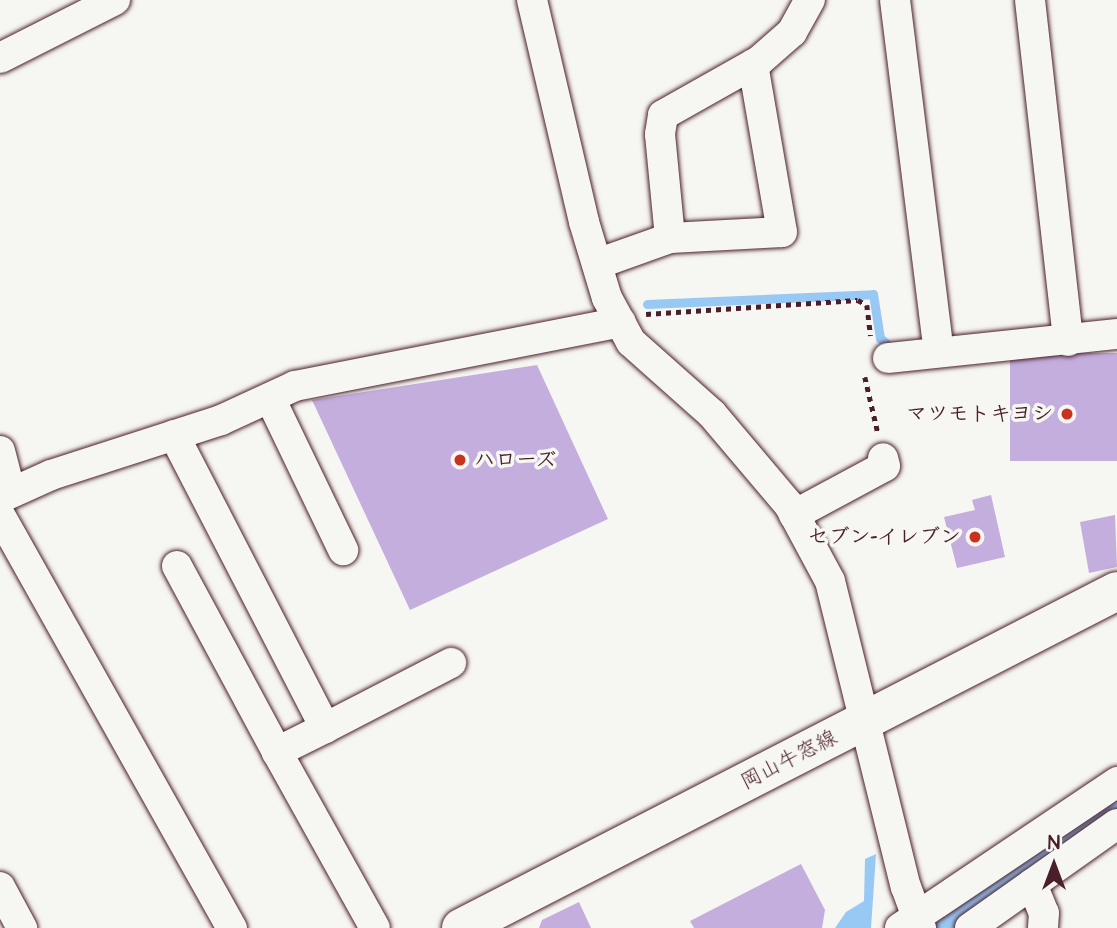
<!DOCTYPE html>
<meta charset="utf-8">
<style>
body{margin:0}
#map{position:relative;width:1117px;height:928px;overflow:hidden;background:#f6f6f2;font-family:"Architects Daughter","Klee One",sans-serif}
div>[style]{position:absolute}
.water>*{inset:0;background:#98c8f4}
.stream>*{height:9px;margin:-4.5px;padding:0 4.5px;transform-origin:4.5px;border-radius:4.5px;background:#98c8f4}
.river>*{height:51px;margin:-25.5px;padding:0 25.5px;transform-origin:25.5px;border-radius:25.5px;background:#98c8f4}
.building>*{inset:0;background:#c4aedd;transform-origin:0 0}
.path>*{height:4.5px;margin-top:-2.25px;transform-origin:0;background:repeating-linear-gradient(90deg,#4a1f2b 0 5px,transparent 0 10px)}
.roads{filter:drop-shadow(0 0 2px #4a1f2b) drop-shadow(0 0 2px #4a1f2b)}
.minor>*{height:30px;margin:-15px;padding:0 15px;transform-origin:15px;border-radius:15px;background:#f6f6f2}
.primary>*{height:38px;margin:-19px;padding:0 19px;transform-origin:19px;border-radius:19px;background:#f6f6f2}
.dots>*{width:19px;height:19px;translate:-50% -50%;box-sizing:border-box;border:4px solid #f6f6f2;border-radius:50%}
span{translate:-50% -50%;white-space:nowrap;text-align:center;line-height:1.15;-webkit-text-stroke:7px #f6f6f2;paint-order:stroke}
.poi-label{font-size:21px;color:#4a1f2b;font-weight:700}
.right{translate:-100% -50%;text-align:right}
.left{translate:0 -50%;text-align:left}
.street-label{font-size:21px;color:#4a1f2b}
.north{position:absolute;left:1019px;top:830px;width:70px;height:70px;-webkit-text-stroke:5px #f6f6f2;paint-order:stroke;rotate:0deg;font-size:19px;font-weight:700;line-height:28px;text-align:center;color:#4a1f2b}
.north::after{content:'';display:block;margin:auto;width:24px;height:32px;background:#4a1f2b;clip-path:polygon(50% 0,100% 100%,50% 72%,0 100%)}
</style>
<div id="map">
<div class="water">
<i style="clip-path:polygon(876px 854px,871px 928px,835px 928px,846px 912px,864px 901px,865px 859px)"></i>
</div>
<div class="stream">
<i style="left:647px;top:304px;width:226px;rotate:-2.5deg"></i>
<i style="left:873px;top:294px;width:45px;rotate:81deg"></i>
<i style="left:880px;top:338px;width:17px;rotate:40deg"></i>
<i style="left:964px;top:889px;width:17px;rotate:50deg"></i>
</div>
<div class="river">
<i style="left:938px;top:928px;width:219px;rotate:-35.4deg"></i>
</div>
<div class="building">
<i style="left:1117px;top:353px;width:108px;height:107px;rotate:90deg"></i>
<i style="clip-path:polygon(537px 365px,608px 519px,410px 610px,312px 400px)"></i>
<i style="clip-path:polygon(991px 495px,1005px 557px,957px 568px,944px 517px,975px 510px,972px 500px)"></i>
<i style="clip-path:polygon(1115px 515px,1117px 567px,1089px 573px,1080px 522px)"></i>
<i style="clip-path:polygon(801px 864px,825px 910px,822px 928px,694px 928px,690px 921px)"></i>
<i style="clip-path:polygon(579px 902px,591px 928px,539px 928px,542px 920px)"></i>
</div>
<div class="path">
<i style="left:646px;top:314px;width:212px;rotate:-3.8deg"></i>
<i style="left:858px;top:300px;width:10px;rotate:29deg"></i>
<i style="left:867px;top:305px;width:31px;rotate:83deg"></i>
<i style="left:865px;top:377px;width:57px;rotate:76.9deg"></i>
</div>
<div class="roads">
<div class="minor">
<i style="left:532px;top:0;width:228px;rotate:76.8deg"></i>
<i style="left:584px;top:222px;width:79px;rotate:73.2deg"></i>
<i style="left:607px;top:298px;width:50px;rotate:61.4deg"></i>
<i style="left:631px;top:342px;width:108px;rotate:41.6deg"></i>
<i style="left:712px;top:414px;width:119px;rotate:49.8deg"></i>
<i style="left:789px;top:505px;width:86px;rotate:61.7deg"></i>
<i style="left:830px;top:581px;width:315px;rotate:76.1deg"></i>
<i style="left:906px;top:887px;width:44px;rotate:69.9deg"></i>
<i style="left:895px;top:0;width:339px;rotate:82.9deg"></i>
<i style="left:1030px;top:0;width:343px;rotate:83.6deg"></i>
<i style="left:0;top:58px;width:129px;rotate:-26.8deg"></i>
<i style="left:670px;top:238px;width:112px;rotate:-3.1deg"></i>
<i style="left:782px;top:232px;width:170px;rotate:-99.8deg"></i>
<i style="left:597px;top:264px;width:77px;rotate:-19.6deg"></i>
<i style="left:670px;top:238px;width:104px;rotate:-95.5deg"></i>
<i style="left:660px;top:134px;width:19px;rotate:-81deg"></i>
<i style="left:663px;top:115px;width:110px;rotate:-29.4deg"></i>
<i style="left:759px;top:61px;width:44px;rotate:-41.3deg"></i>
<i style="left:792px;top:32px;width:37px;rotate:-61deg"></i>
<i style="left:888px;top:358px;width:230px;rotate:-6deg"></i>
<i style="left:270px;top:398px;width:169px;rotate:64.3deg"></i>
<i style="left:174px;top:435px;width:330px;rotate:62.7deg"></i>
<i style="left:325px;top:728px;width:54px;rotate:153.4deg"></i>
<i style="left:277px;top:752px;width:201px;rotate:60.9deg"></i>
<i style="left:0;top:451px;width:40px;rotate:75.6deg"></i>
<i style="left:0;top:498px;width:56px;rotate:-24.3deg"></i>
<i style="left:51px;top:475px;width:179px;rotate:-17.9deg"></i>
<i style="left:221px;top:420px;width:81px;rotate:-24.7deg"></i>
<i style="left:295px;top:386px;width:332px;rotate:-11.1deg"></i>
<i style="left:0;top:515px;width:474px;rotate:60.7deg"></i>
<i style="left:794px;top:515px;width:103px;rotate:-28.3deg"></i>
<i style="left:885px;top:466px;width:8px;rotate:-104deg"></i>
<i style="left:177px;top:566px;width:211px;rotate:61.7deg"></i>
<i style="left:325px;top:728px;width:142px;rotate:-27.3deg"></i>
<i style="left:1032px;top:884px;width:31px;rotate:68deg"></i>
<i style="left:1044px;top:913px;width:15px;rotate:94deg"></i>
<i style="left:0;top:887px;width:47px;rotate:61.8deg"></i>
<i style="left:900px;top:928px;width:262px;rotate:-33.9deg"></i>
<i style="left:970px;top:928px;width:180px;rotate:-35.3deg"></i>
</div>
<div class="primary">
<i style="left:461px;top:928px;width:737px;rotate:-27.19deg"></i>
</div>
</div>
<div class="dots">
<i style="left:1067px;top:414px;background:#c8321e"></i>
<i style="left:460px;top:460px;background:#c8321e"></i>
<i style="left:975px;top:537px;background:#c8321e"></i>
</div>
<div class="poi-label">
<span class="right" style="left:1053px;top:414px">マツモトキヨシ</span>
<span class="left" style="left:474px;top:460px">ハローズ</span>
<span class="right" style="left:961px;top:537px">セブン-イレブン</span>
</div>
<div class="street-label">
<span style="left:789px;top:760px;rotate:-27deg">岡山牛窓線</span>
</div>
<div class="north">N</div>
</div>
